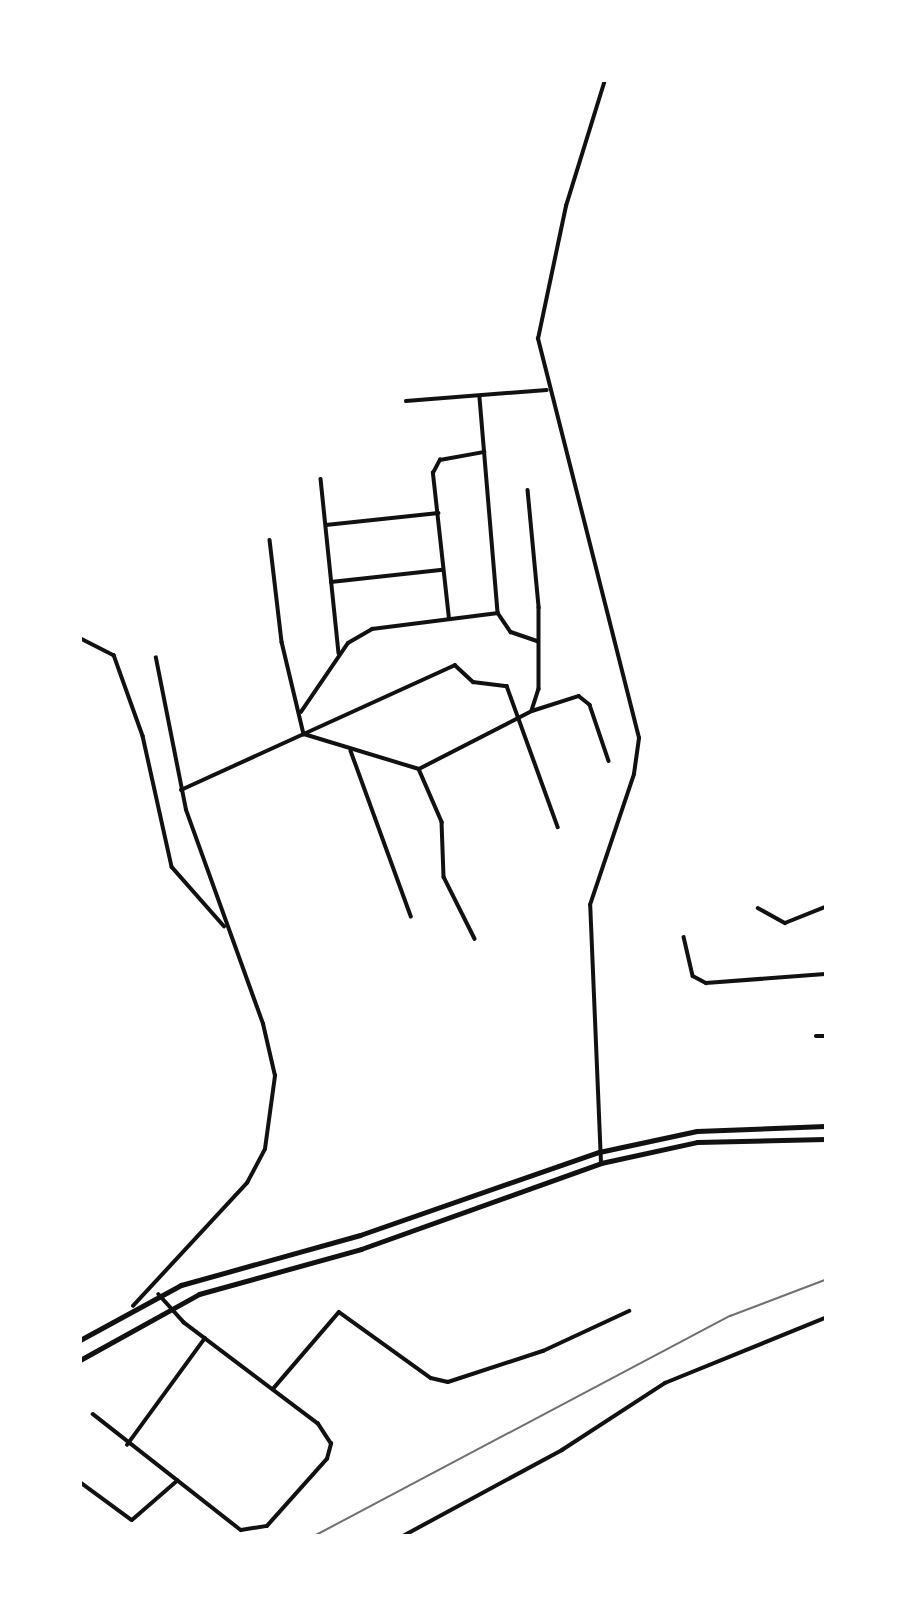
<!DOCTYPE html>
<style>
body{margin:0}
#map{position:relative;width:906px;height:1616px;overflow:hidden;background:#fff;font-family:Poppins,sans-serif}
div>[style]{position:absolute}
.minor>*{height:3.5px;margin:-1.75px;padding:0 1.75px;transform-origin:1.75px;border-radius:1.75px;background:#111}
.primary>*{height:5px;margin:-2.5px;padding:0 2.5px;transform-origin:2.5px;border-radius:2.5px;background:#111}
.rail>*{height:2px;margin:-1px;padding:0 1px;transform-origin:1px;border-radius:1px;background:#707070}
span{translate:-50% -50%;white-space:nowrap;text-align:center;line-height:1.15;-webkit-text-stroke:6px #fff;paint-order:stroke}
.frame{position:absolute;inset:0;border:82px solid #fff;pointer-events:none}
</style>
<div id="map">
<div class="minor">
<i style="left:480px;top:398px;width:216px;rotate:85.2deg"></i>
<i style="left:406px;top:401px;width:141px;rotate:-4.5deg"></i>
<i style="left:321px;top:479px;width:175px;rotate:84.1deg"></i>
<i style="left:528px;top:490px;width:118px;rotate:84.6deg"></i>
<i style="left:539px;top:607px;width:82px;rotate:90deg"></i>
<i style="left:539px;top:689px;width:23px;rotate:108deg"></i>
<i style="left:326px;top:525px;width:113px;rotate:-6.1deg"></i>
<i style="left:270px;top:540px;width:103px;rotate:83.3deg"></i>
<i style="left:282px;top:642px;width:95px;rotate:76.6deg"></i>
<i style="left:304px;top:734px;width:120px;rotate:16.9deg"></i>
<i style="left:419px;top:769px;width:127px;rotate:-27.2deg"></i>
<i style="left:532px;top:711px;width:49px;rotate:-17.7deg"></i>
<i style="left:579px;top:696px;width:14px;rotate:39deg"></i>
<i style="left:590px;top:705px;width:59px;rotate:71.3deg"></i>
<i style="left:331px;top:582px;width:112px;rotate:-6.2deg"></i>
<i style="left:449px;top:619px;width:147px;rotate:-96.3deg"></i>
<i style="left:433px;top:473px;width:15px;rotate:-62deg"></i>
<i style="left:440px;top:460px;width:45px;rotate:-10.3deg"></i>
<i style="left:80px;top:638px;width:38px;rotate:27deg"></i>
<i style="left:114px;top:655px;width:86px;rotate:70.3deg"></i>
<i style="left:143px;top:736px;width:134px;rotate:77.5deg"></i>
<i style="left:172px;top:867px;width:79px;rotate:48.6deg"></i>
<i style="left:301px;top:712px;width:83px;rotate:-55.7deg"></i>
<i style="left:348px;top:643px;width:28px;rotate:-30deg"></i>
<i style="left:372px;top:629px;width:127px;rotate:-7.2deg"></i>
<i style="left:498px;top:613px;width:23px;rotate:56deg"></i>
<i style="left:511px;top:632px;width:28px;rotate:19deg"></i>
<i style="left:351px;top:751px;width:176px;rotate:70deg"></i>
<i style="left:419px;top:769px;width:58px;rotate:66.5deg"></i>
<i style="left:442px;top:822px;width:55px;rotate:87.9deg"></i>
<i style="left:444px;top:877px;width:69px;rotate:63.4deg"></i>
<i style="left:181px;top:790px;width:301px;rotate:-24.5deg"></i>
<i style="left:455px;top:665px;width:25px;rotate:43deg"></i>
<i style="left:473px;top:682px;width:34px;rotate:7deg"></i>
<i style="left:507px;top:686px;width:150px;rotate:70.1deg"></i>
<i style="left:758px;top:908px;width:31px;rotate:29deg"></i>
<i style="left:785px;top:923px;width:43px;rotate:-21.8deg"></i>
<i style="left:684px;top:937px;width:40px;rotate:77deg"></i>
<i style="left:693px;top:976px;width:15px;rotate:28deg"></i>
<i style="left:706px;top:983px;width:119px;rotate:-4.3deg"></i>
<i style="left:816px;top:1036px;width:9px"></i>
<i style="left:601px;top:1163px;width:258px;rotate:-92.4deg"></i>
<i style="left:590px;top:905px;width:138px;rotate:-71.4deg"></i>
<i style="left:634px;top:774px;width:36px;rotate:-82deg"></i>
<i style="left:639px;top:738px;width:412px;rotate:-104.2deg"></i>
<i style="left:538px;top:339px;width:136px;rotate:-78.1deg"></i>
<i style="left:566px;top:206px;width:132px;rotate:-72.8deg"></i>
<i style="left:133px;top:1306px;width:168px;rotate:-47.2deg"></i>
<i style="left:247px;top:1183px;width:38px;rotate:-62deg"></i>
<i style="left:265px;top:1149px;width:74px;rotate:-82.2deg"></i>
<i style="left:275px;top:1076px;width:53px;rotate:-103deg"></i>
<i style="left:263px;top:1024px;width:227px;rotate:-109.8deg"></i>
<i style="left:186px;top:810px;width:155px;rotate:-101.2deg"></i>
<i style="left:273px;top:1389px;width:101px;rotate:-49.4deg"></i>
<i style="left:339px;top:1312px;width:113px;rotate:35.7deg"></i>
<i style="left:431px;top:1378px;width:17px;rotate:13deg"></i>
<i style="left:448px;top:1382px;width:100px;rotate:-18.1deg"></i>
<i style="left:543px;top:1351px;width:95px;rotate:-24.9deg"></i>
<i style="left:93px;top:1414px;width:188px;rotate:38.1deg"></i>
<i style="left:241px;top:1530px;width:26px;rotate:-9deg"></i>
<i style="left:267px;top:1526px;width:90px;rotate:-48.2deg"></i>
<i style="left:327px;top:1459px;width:16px;rotate:-75deg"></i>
<i style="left:331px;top:1444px;width:24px;rotate:-123deg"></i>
<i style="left:318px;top:1424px;width:168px;rotate:-143deg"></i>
<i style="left:184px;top:1323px;width:38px;rotate:-132deg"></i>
<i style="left:127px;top:1445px;width:132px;rotate:-53.9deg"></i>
<i style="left:80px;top:1482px;width:64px;rotate:36.2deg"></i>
<i style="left:132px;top:1520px;width:60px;rotate:-40.9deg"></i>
<i style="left:403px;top:1536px;width:181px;rotate:-28.4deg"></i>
<i style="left:562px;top:1450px;width:123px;rotate:-33deg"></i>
<i style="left:665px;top:1383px;width:173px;rotate:-22.1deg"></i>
</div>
<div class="primary">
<i style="left:80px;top:1340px;width:115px;rotate:-28.6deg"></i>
<i style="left:181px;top:1285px;width:186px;rotate:-15.6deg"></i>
<i style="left:360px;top:1235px;width:253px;rotate:-19.2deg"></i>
<i style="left:599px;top:1152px;width:100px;rotate:-12.1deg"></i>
<i style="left:697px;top:1131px;width:128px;rotate:-2.2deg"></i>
<i style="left:80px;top:1360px;width:136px;rotate:-29deg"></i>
<i style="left:199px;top:1294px;width:168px;rotate:-15.5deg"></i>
<i style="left:361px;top:1249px;width:255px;rotate:-19.7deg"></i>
<i style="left:601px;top:1163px;width:98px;rotate:-12.3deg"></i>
<i style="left:697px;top:1142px;width:128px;rotate:-1.3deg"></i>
</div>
<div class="rail">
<i style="left:314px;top:1536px;width:471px;rotate:-27.9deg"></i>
<i style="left:730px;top:1316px;width:102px;rotate:-20.8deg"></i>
</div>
<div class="frame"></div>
</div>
